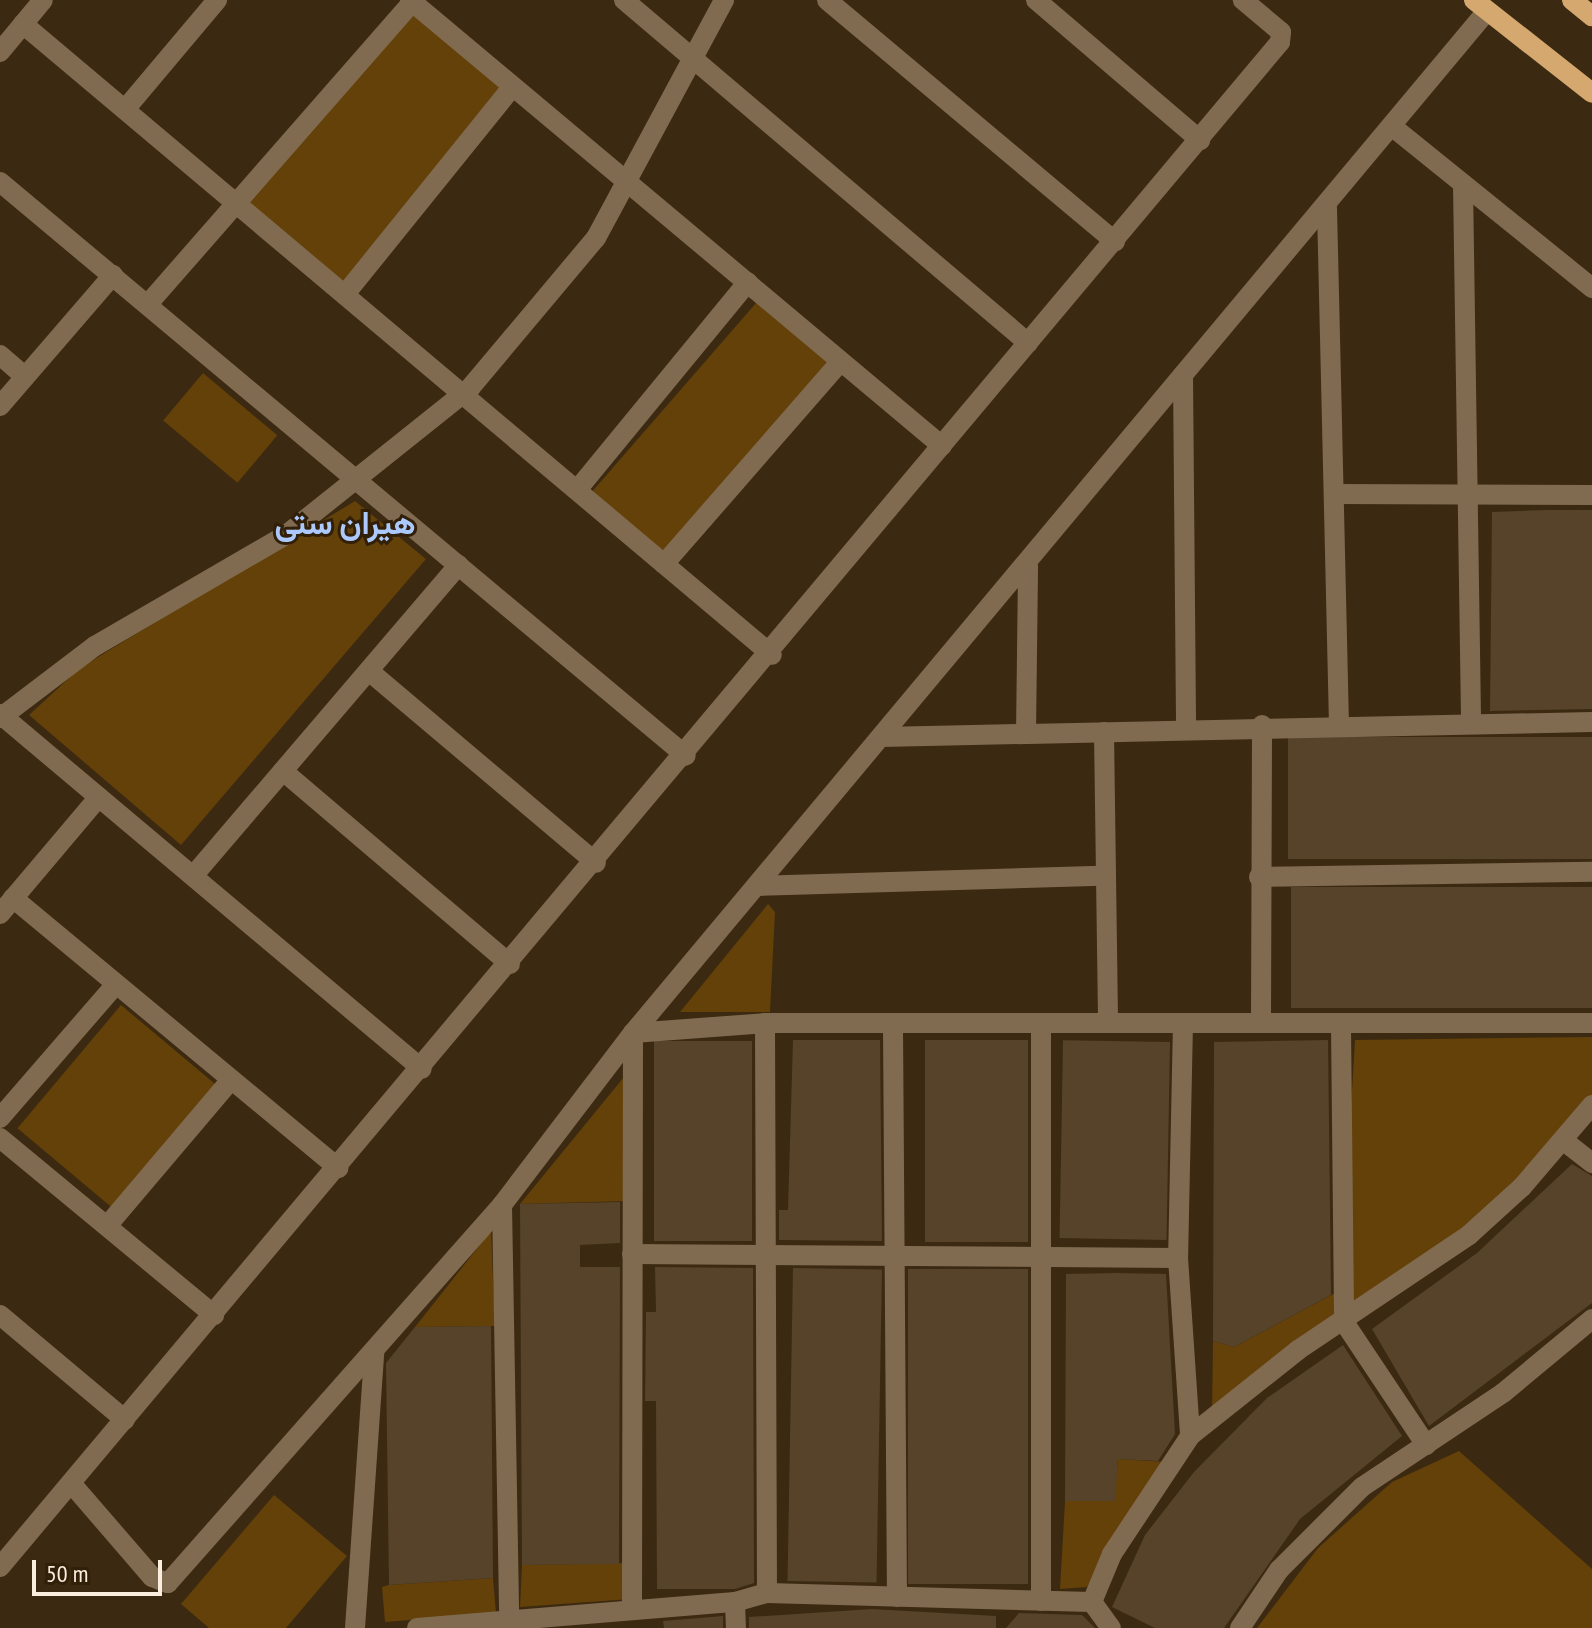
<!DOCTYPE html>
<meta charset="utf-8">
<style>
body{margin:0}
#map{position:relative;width:1592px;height:1628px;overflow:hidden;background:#3b2911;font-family:"PT Sans Narrow",Vazirmatn,sans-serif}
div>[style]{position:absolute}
.green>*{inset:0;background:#634109;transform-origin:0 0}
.building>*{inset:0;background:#56432a;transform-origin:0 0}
.minor>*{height:20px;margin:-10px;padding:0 10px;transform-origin:10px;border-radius:10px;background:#816b50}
.major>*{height:20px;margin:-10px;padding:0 10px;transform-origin:10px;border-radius:10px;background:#d4a86e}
span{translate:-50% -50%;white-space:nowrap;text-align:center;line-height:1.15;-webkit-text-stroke:6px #311f07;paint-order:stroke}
.neighbourhood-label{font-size:32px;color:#acc9fd;font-weight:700}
.scale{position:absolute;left:32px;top:1560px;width:130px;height:36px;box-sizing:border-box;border:4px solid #faeedf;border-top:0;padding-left:10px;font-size:24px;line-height:28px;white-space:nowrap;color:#faeedf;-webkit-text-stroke:6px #311f07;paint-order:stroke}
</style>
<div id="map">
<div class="green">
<i style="left:412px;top:2px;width:131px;height:270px;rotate:40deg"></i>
<i style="left:763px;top:295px;width:102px;height:270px;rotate:41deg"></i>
<i style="left:203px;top:373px;width:97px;height:62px;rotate:40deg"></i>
<i style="clip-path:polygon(355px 501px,426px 559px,181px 845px,29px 715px,80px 668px)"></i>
<i style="clip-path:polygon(768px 904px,775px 912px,770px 1012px,680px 1012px)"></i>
<i style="left:121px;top:1005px;width:124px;height:161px;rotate:40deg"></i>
<i style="clip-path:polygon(1592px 1037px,1592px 1110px,1501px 1208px,1355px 1313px,1342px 1257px,1355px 1040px)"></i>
<i style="clip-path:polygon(633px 1066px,627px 1201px,520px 1204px)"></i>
<i style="clip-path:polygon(491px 1231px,495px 1326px,415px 1327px)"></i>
<i style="clip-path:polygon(1337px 1292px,1352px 1325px,1212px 1412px,1213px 1341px,1234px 1347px)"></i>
<i style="clip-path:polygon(1459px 1451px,1592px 1569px,1592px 1628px,1257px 1628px,1318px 1548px,1392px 1482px)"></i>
<i style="clip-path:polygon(1118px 1459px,1167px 1462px,1087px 1587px,1060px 1589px,1065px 1501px,1114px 1501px)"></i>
<i style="clip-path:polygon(274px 1495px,347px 1556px,286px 1628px,209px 1628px,181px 1604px)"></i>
<i style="clip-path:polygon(630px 1563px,631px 1599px,520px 1607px,522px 1565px)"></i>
<i style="clip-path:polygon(493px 1578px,496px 1613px,385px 1622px,382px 1587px,389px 1585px)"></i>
</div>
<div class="building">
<i style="clip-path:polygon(1546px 510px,1592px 510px,1592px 709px,1490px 711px,1492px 512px)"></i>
<i style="left:1592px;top:737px;width:122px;height:304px;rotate:90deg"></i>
<i style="left:1592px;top:887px;width:121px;height:301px;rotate:90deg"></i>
<i style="clip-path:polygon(793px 1040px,880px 1040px,882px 1241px,779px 1240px,779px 1210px,788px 1210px)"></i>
<i style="left:925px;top:1040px;width:103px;height:202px"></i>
<i style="clip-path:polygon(1328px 1040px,1331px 1295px,1234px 1347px,1213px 1341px,1214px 1042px)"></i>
<i style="left:752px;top:1041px;width:200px;height:98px;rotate:90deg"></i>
<i style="left:1170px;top:1042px;width:198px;height:107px;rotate:91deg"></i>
<i style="clip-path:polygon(1572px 1164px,1592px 1176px,1592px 1303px,1429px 1426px,1372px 1329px,1477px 1253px)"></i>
<i style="clip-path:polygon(620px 1202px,620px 1243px,580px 1245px,580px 1267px,620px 1267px,619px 1564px,522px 1565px,520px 1204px)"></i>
<i style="clip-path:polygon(655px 1267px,753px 1268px,754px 1583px,735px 1589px,657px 1589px,656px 1401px,645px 1401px,646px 1312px,656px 1312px)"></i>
<i style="left:793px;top:1268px;width:89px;height:313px;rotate:1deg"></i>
<i style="left:908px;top:1269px;width:120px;height:315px"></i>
<i style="clip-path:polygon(1116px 1273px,1166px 1274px,1175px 1434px,1158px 1461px,1118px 1459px,1115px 1501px,1065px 1501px,1066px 1274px)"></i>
<i style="clip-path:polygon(491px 1326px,493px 1578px,389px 1585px,386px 1363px,415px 1327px)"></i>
<i style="clip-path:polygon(1343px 1345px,1402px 1436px,1300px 1519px,1224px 1628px,1155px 1628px,1112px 1607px,1145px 1535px,1194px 1472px,1267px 1398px)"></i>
<i style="clip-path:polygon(872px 1609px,996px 1616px,996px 1628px,749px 1628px,749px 1617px)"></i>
<i style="clip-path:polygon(1019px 1613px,1082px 1615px,1095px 1628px,1006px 1628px)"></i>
<i style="clip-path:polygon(723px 1616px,723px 1628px,664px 1628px,663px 1621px)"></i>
</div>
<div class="minor">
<i style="left:410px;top:0;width:694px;rotate:39.97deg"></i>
<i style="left:624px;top:0;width:530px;rotate:40.33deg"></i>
<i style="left:827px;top:0;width:376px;rotate:40deg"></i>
<i style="left:1036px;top:0;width:216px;rotate:40.5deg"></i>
<i style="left:23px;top:24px;width:979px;rotate:40.11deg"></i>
<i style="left:0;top:52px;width:67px;rotate:-50.4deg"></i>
<i style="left:127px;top:107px;width:140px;rotate:-49.9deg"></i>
<i style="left:1394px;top:128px;width:255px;rotate:38.9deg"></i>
<i style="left:0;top:182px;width:894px;rotate:39.92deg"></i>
<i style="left:1463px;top:184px;width:536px;rotate:89.14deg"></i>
<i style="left:1327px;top:208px;width:515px;rotate:88.67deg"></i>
<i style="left:346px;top:293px;width:265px;rotate:-51.1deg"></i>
<i style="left:148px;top:304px;width:401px;rotate:-48.8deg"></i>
<i style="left:0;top:355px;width:33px;rotate:41deg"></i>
<i style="left:1183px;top:375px;width:353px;rotate:89.5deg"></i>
<i style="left:0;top:406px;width:173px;rotate:-49.2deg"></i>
<i style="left:577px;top:490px;width:269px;rotate:-50.6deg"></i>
<i style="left:1334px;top:494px;width:258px;rotate:0.2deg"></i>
<i style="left:664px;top:564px;width:268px;rotate:-48.9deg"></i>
<i style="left:369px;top:671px;width:297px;rotate:40.2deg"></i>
<i style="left:0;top:714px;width:551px;rotate:40.07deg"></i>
<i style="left:0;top:718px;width:119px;rotate:-37.2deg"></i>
<i style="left:95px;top:646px;width:221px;rotate:-30.2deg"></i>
<i style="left:286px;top:535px;width:236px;rotate:-38.6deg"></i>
<i style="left:470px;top:388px;width:196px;rotate:-50deg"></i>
<i style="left:596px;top:238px;width:270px;rotate:-61.7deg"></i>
<i style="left:1104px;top:732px;width:290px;rotate:89.2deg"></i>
<i style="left:1026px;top:734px;width:168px;rotate:-89.3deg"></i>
<i style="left:881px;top:737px;width:711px;rotate:-1.21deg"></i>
<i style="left:283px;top:771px;width:298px;rotate:40.4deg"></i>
<i style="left:193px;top:876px;width:409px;rotate:-49.5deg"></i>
<i style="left:1259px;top:877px;width:333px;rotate:-0.9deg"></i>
<i style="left:757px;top:886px;width:344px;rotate:-1.7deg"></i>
<i style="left:13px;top:898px;width:423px;rotate:39.7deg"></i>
<i style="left:0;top:914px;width:153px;rotate:-49.8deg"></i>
<i style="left:1261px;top:1021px;width:296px;rotate:-89.8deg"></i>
<i style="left:765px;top:1023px;width:570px;rotate:89.8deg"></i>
<i style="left:1183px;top:1023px;width:235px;rotate:91.2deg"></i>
<i style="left:1178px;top:1258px;width:178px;rotate:86.1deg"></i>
<i style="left:1041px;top:1025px;width:576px;rotate:90deg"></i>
<i style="left:893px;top:1026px;width:571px;rotate:89.6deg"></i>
<i style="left:1341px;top:1026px;width:296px;rotate:89.4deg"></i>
<i style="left:1344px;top:1322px;width:148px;rotate:56.3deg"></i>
<i style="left:0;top:1118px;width:177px;rotate:-49.1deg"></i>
<i style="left:0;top:1138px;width:278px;rotate:39.6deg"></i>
<i style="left:1564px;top:1141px;width:36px;rotate:38deg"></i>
<i style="left:502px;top:1205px;width:413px;rotate:89deg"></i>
<i style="left:107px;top:1226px;width:192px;rotate:-49.7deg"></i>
<i style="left:632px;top:1254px;width:546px;rotate:0.42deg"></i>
<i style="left:0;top:1315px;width:163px;rotate:40deg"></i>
<i style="left:71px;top:1483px;width:124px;rotate:49.2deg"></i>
<i style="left:152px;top:1577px;width:17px;rotate:21deg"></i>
<i style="left:168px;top:1583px;width:504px;rotate:-48.54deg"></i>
<i style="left:502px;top:1205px;width:216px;rotate:-52.7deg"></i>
<i style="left:633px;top:1033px;width:1332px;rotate:-50.12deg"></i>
<i style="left:0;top:1567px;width:1991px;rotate:-49.99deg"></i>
<i style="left:1280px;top:42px;width:10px;rotate:-84deg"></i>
<i style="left:1281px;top:32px;width:50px;rotate:-139.9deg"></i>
<i style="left:735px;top:1602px;width:26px;rotate:88deg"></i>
<i style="left:1092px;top:1602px;width:52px;rotate:-67.4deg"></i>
<i style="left:1112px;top:1554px;width:141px;rotate:-56.5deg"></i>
<i style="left:1190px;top:1436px;width:138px;rotate:-38.5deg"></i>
<i style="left:1298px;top:1350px;width:206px;rotate:-33.9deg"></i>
<i style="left:1469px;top:1235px;width:72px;rotate:-42.2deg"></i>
<i style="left:1522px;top:1187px;width:108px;rotate:-49.5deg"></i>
<i style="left:1092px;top:1602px;width:32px;rotate:54deg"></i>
<i style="left:632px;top:1609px;width:576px;rotate:-89.9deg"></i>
<i style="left:633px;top:1033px;width:132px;rotate:-4.3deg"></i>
<i style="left:765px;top:1023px;width:827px"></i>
<i style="left:355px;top:1628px;width:276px;rotate:-86deg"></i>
<i style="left:417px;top:1628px;width:319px;rotate:-4.7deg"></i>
<i style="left:735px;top:1602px;width:33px;rotate:-16deg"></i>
<i style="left:767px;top:1593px;width:325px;rotate:1.6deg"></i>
<i style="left:1240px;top:1628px;width:70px;rotate:-56.1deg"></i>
<i style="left:1279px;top:1570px;width:117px;rotate:-45deg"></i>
<i style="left:1362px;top:1487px;width:169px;rotate:-33.7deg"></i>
<i style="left:1503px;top:1393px;width:116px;rotate:-39.7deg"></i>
</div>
<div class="major">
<i style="left:1474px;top:0;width:150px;rotate:38.2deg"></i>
<i style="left:1572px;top:0;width:26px;rotate:39deg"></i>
</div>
<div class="neighbourhood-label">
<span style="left:345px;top:522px">هیران ستی</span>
</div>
<div class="scale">50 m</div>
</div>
